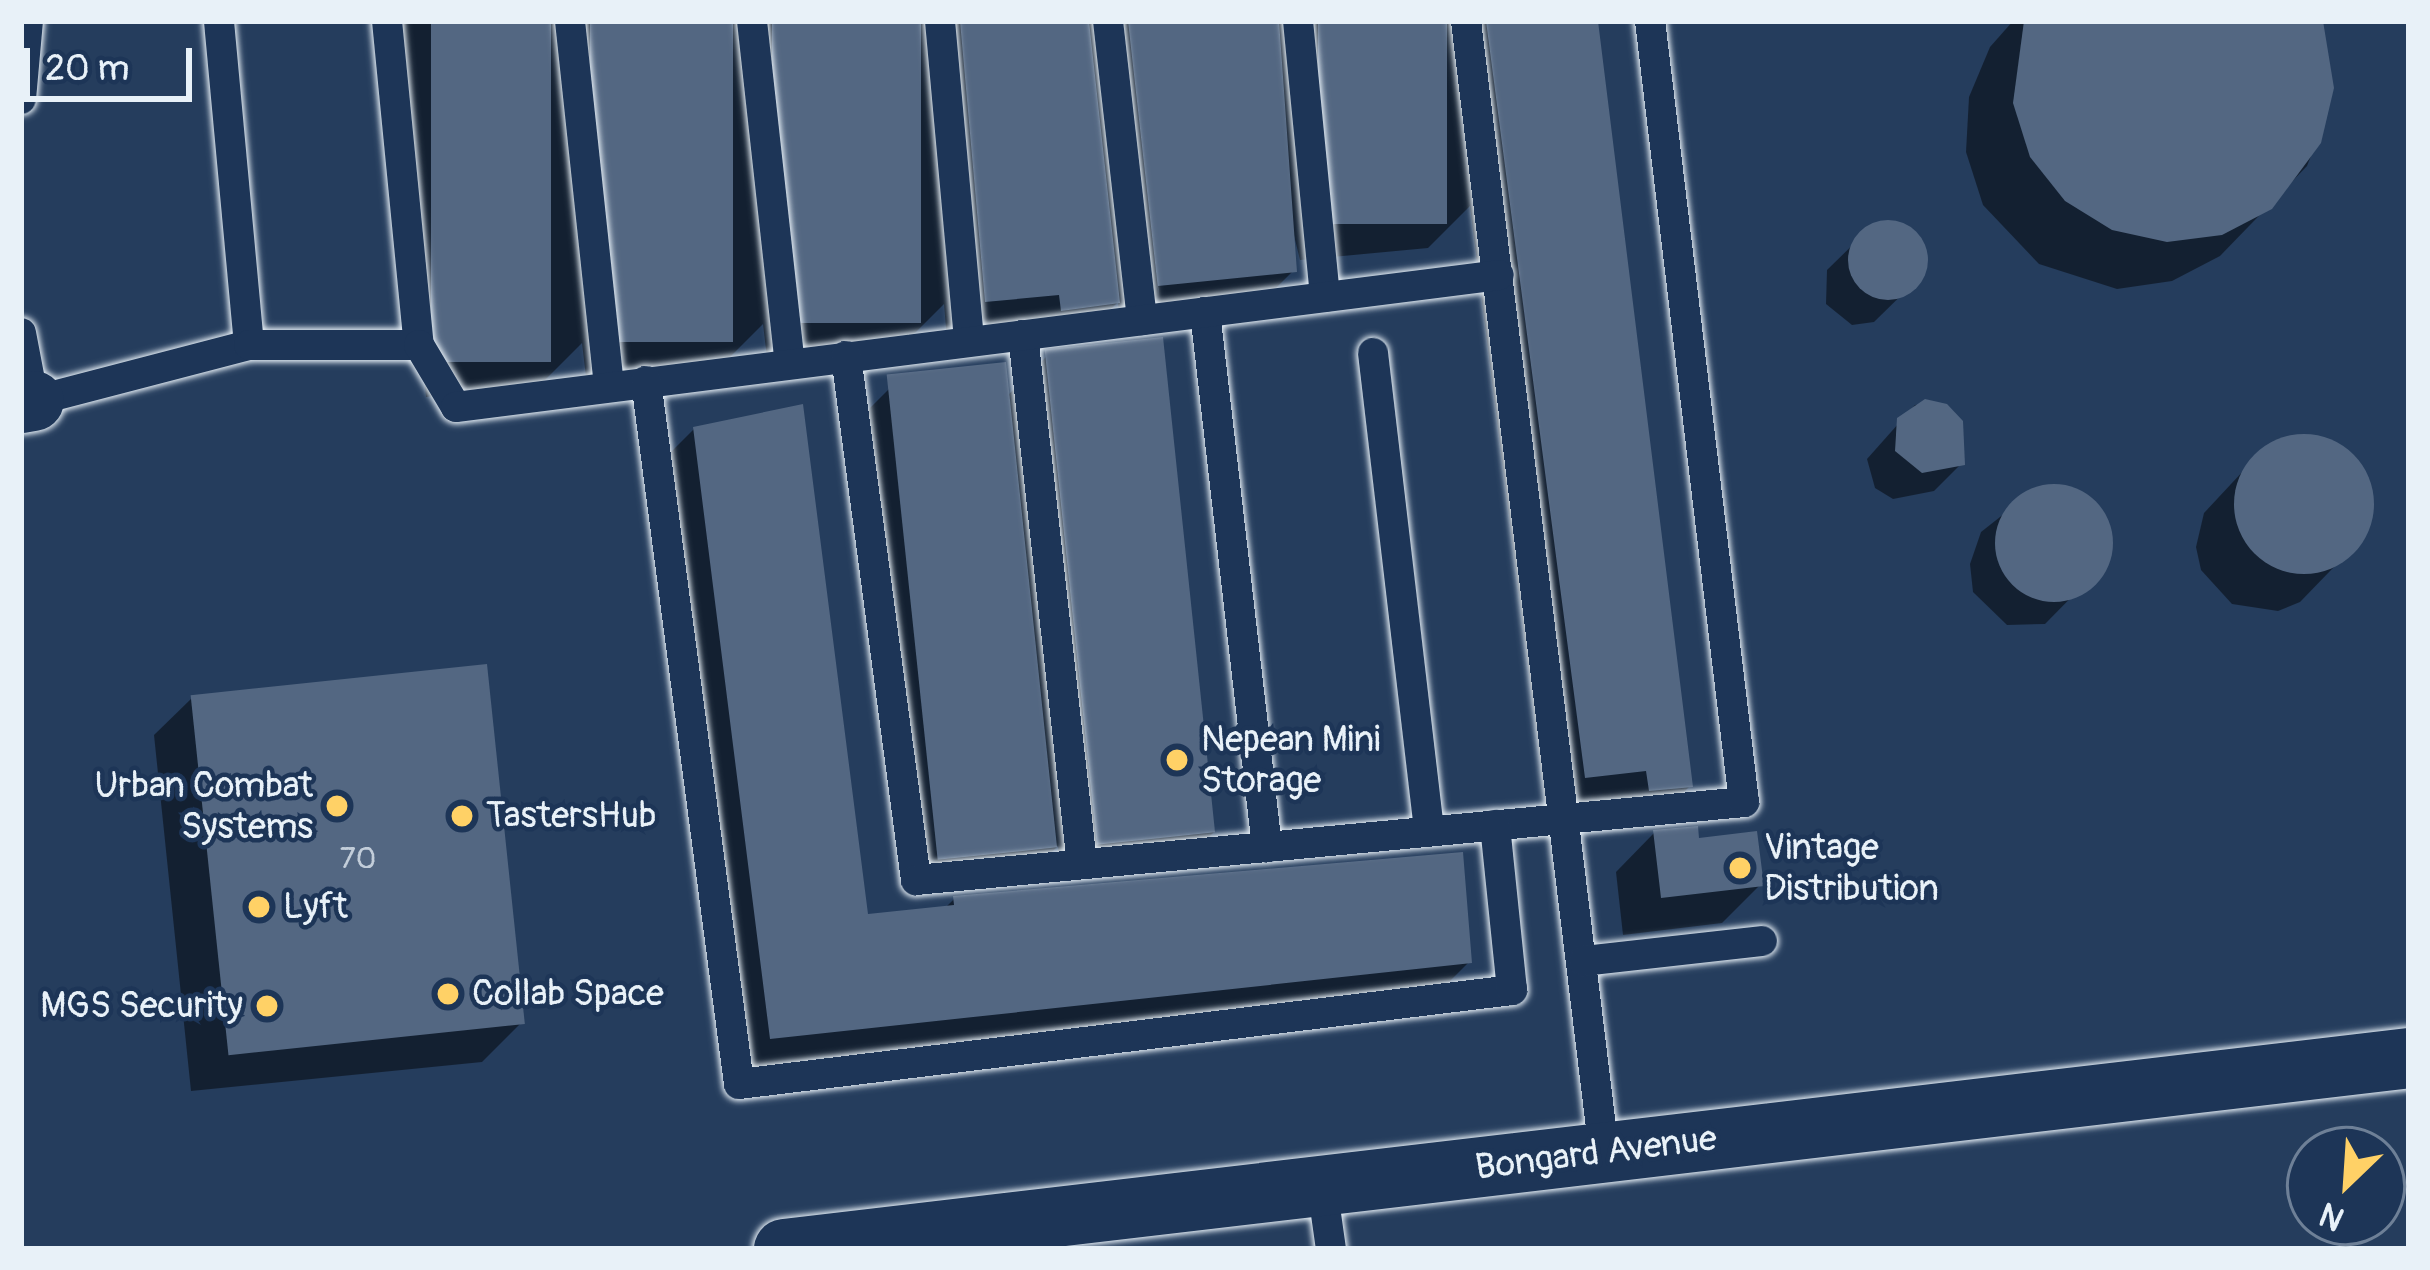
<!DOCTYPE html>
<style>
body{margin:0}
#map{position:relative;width:2430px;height:1270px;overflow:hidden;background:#253d5d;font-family:Pangolin,sans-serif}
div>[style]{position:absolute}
.shadow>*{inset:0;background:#0007}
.building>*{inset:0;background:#536782;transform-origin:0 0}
.round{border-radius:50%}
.roads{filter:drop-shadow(0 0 3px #e8f1f8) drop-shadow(0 0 3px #e8f1f8)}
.lane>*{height:30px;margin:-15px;padding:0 15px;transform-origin:15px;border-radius:15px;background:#1d3557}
.street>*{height:60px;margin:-30px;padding:0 30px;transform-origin:30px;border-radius:30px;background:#1d3557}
.dots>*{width:33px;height:33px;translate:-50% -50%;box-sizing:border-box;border:6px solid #1d3557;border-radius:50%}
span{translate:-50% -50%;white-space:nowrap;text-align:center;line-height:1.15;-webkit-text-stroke:9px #1d3557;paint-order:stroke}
.number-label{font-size:30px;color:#c3ceda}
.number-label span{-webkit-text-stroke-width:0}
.poi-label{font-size:36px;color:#e8f1f8}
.left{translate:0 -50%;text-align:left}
.right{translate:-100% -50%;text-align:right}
.street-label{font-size:36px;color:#e8f1f8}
.frame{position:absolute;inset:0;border:24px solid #e8f1f8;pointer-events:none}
.north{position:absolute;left:2286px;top:1126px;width:120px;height:120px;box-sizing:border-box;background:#1d3557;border:3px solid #6e8097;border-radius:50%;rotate:205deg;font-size:33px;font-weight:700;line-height:48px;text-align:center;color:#e8f1f8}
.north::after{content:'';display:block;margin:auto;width:42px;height:54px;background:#ffd166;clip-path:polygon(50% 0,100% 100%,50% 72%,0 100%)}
.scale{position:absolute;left:24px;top:48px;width:168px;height:54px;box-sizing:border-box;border:6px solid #e8f1f8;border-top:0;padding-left:15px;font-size:36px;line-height:42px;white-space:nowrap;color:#e8f1f8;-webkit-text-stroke:9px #1d3557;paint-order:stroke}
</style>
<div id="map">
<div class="shadow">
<i style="clip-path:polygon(389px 21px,1595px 21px,1690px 786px,1651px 825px,1547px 816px,1470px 206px,1428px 248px,1300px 260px,1289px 215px,1293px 271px,1255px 309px,1121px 332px,1118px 302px,1079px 341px,947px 340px,944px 304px,904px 344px,767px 358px,763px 324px,724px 363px,586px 377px,582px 343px,543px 382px,426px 397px)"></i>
<i style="clip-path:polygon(2013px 21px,2316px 21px,2327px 115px,2307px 166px,2220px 256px,2172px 281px,2117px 289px,2039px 264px,1983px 205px,1966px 152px,1969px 97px,1990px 47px)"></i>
<i style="clip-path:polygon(1895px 223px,1921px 244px,1920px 277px,1874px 322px,1852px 325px,1826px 304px,1827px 270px,1872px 226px)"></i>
<i style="clip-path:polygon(1046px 357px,1215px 831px,1176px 870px,1061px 880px,1058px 846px,1019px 884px,910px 895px,850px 428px,889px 389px,1007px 396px)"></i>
<i style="clip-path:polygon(1936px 403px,1962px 463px,1934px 491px,1893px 499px,1875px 488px,1867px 459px,1915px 405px)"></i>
<i style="clip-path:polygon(694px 429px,866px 917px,944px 909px,954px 899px,1469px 962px,1430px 1001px,732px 1076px,655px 468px)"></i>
<i style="clip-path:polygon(2290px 438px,2336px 445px,2362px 469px,2371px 490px,2364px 536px,2300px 602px,2278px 611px,2232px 604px,2201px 570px,2196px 547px,2204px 513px,2259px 454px)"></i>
<i style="clip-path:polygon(2071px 490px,2106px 523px,2107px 561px,2045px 624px,2007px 625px,1973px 592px,1970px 564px,1981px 532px,2033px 491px)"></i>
<i style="clip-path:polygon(193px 697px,521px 1023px,482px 1062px,191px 1091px,154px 735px)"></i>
<i style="clip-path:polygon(1654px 833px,1697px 841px,1760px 885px,1722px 923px,1623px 935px,1616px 872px)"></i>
</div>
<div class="building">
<i style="left:431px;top:21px;width:120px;height:341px"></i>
<i style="left:590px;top:21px;width:143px;height:321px"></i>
<i style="left:772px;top:21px;width:149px;height:302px"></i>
<i style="clip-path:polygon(960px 21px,1089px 21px,1120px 303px,1061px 311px,1059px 295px,985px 302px)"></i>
<i style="clip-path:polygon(1128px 21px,1279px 21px,1297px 272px,1158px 286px,1159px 298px)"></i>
<i style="left:1318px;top:21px;width:129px;height:203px"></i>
<i style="clip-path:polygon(1486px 21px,1598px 21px,1693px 787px,1649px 791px,1646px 771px,1585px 778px)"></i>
<i style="clip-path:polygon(2024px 21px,2323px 21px,2334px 88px,2321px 143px,2272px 209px,2222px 235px,2167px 242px,2112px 230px,2065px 201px,2030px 157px,2013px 103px)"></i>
<i class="round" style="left:1848px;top:220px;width:80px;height:80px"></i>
<i style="left:1163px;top:337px;width:498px;height:119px;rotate:84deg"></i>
<i style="left:1006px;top:362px;width:488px;height:120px;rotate:84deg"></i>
<i style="clip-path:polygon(1925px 399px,1947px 404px,1963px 421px,1965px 465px,1922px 473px,1895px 451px,1897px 418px)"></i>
<i style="clip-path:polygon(803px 404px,868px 914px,954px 905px,953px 896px,1463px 852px,1472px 963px,770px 1039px,693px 427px)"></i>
<i class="round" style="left:2234px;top:434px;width:140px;height:140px"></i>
<i class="round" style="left:1995px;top:484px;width:118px;height:118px"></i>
<i style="left:487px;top:664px;width:362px;height:298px;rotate:84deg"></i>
<i style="clip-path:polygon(1698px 826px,1699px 838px,1757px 831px,1764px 886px,1661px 898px,1653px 830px)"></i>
</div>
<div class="roads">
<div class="lane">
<i style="left:387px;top:21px;width:326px;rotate:84.4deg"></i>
<i style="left:570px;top:21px;width:366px;rotate:83.9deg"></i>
<i style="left:752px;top:21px;width:344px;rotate:83.7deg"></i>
<i style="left:940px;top:21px;width:321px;rotate:84.8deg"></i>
<i style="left:1108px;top:21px;width:301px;rotate:83.5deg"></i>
<i style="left:1298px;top:21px;width:277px;rotate:84.4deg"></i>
<i style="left:1466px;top:21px;width:1138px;rotate:83.04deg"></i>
<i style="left:21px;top:99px;width:78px;rotate:-84.9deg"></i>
<i style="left:1205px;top:312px;width:539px;rotate:83.39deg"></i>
<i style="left:21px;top:333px;width:69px;rotate:79.2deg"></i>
<i style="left:34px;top:401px;width:222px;rotate:-14.6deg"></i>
<i style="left:249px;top:345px;width:325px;rotate:-95.3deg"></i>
<i style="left:1023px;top:335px;width:532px;rotate:83.64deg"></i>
<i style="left:249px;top:345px;width:170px"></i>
<i style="left:419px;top:345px;width:72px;rotate:59.2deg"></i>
<i style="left:456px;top:407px;width:1051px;rotate:-7.21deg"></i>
<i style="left:1373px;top:353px;width:481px;rotate:83.3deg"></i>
<i style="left:846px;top:356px;width:529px;rotate:82.39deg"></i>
<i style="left:916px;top:880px;width:832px;rotate:-5.38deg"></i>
<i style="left:1744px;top:802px;width:787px;rotate:-96.86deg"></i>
<i style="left:646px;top:381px;width:709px;rotate:82.46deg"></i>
<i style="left:739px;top:1084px;width:779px;rotate:-6.93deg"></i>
<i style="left:1512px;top:990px;width:166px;rotate:-95.9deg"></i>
<i style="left:1584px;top:961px;width:179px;rotate:-6.4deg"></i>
<i style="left:1322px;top:1186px;width:64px;rotate:81.9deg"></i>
</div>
<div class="street">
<i style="left:21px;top:403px;width:13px;rotate:-9deg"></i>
<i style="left:784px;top:1249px;width:1636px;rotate:-6.7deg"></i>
</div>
</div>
<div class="dots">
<i style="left:1177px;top:760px;background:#ffd166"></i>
<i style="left:337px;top:806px;background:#ffd166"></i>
<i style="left:462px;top:816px;background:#ffd166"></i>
<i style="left:1740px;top:868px;background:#ffd166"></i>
<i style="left:259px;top:907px;background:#ffd166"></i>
<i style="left:448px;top:994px;background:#ffd166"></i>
<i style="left:267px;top:1006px;background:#ffd166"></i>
</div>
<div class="number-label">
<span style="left:358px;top:859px">70</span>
</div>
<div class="poi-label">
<span class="left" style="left:1201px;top:760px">Nepean Mini<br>Storage</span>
<span class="right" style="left:313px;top:806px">Urban Combat<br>Systems</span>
<span class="left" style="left:486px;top:816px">TastersHub</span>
<span class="left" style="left:1764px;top:868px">Vintage<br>Distribution</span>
<span class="left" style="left:283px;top:907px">Lyft</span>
<span class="left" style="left:472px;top:994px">Collab Space</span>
<span class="right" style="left:243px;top:1006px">MGS Security</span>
</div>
<div class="street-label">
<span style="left:1596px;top:1153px;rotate:-7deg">Bongard Avenue</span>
</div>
<div class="frame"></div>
<div class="north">N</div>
<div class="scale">20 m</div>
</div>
